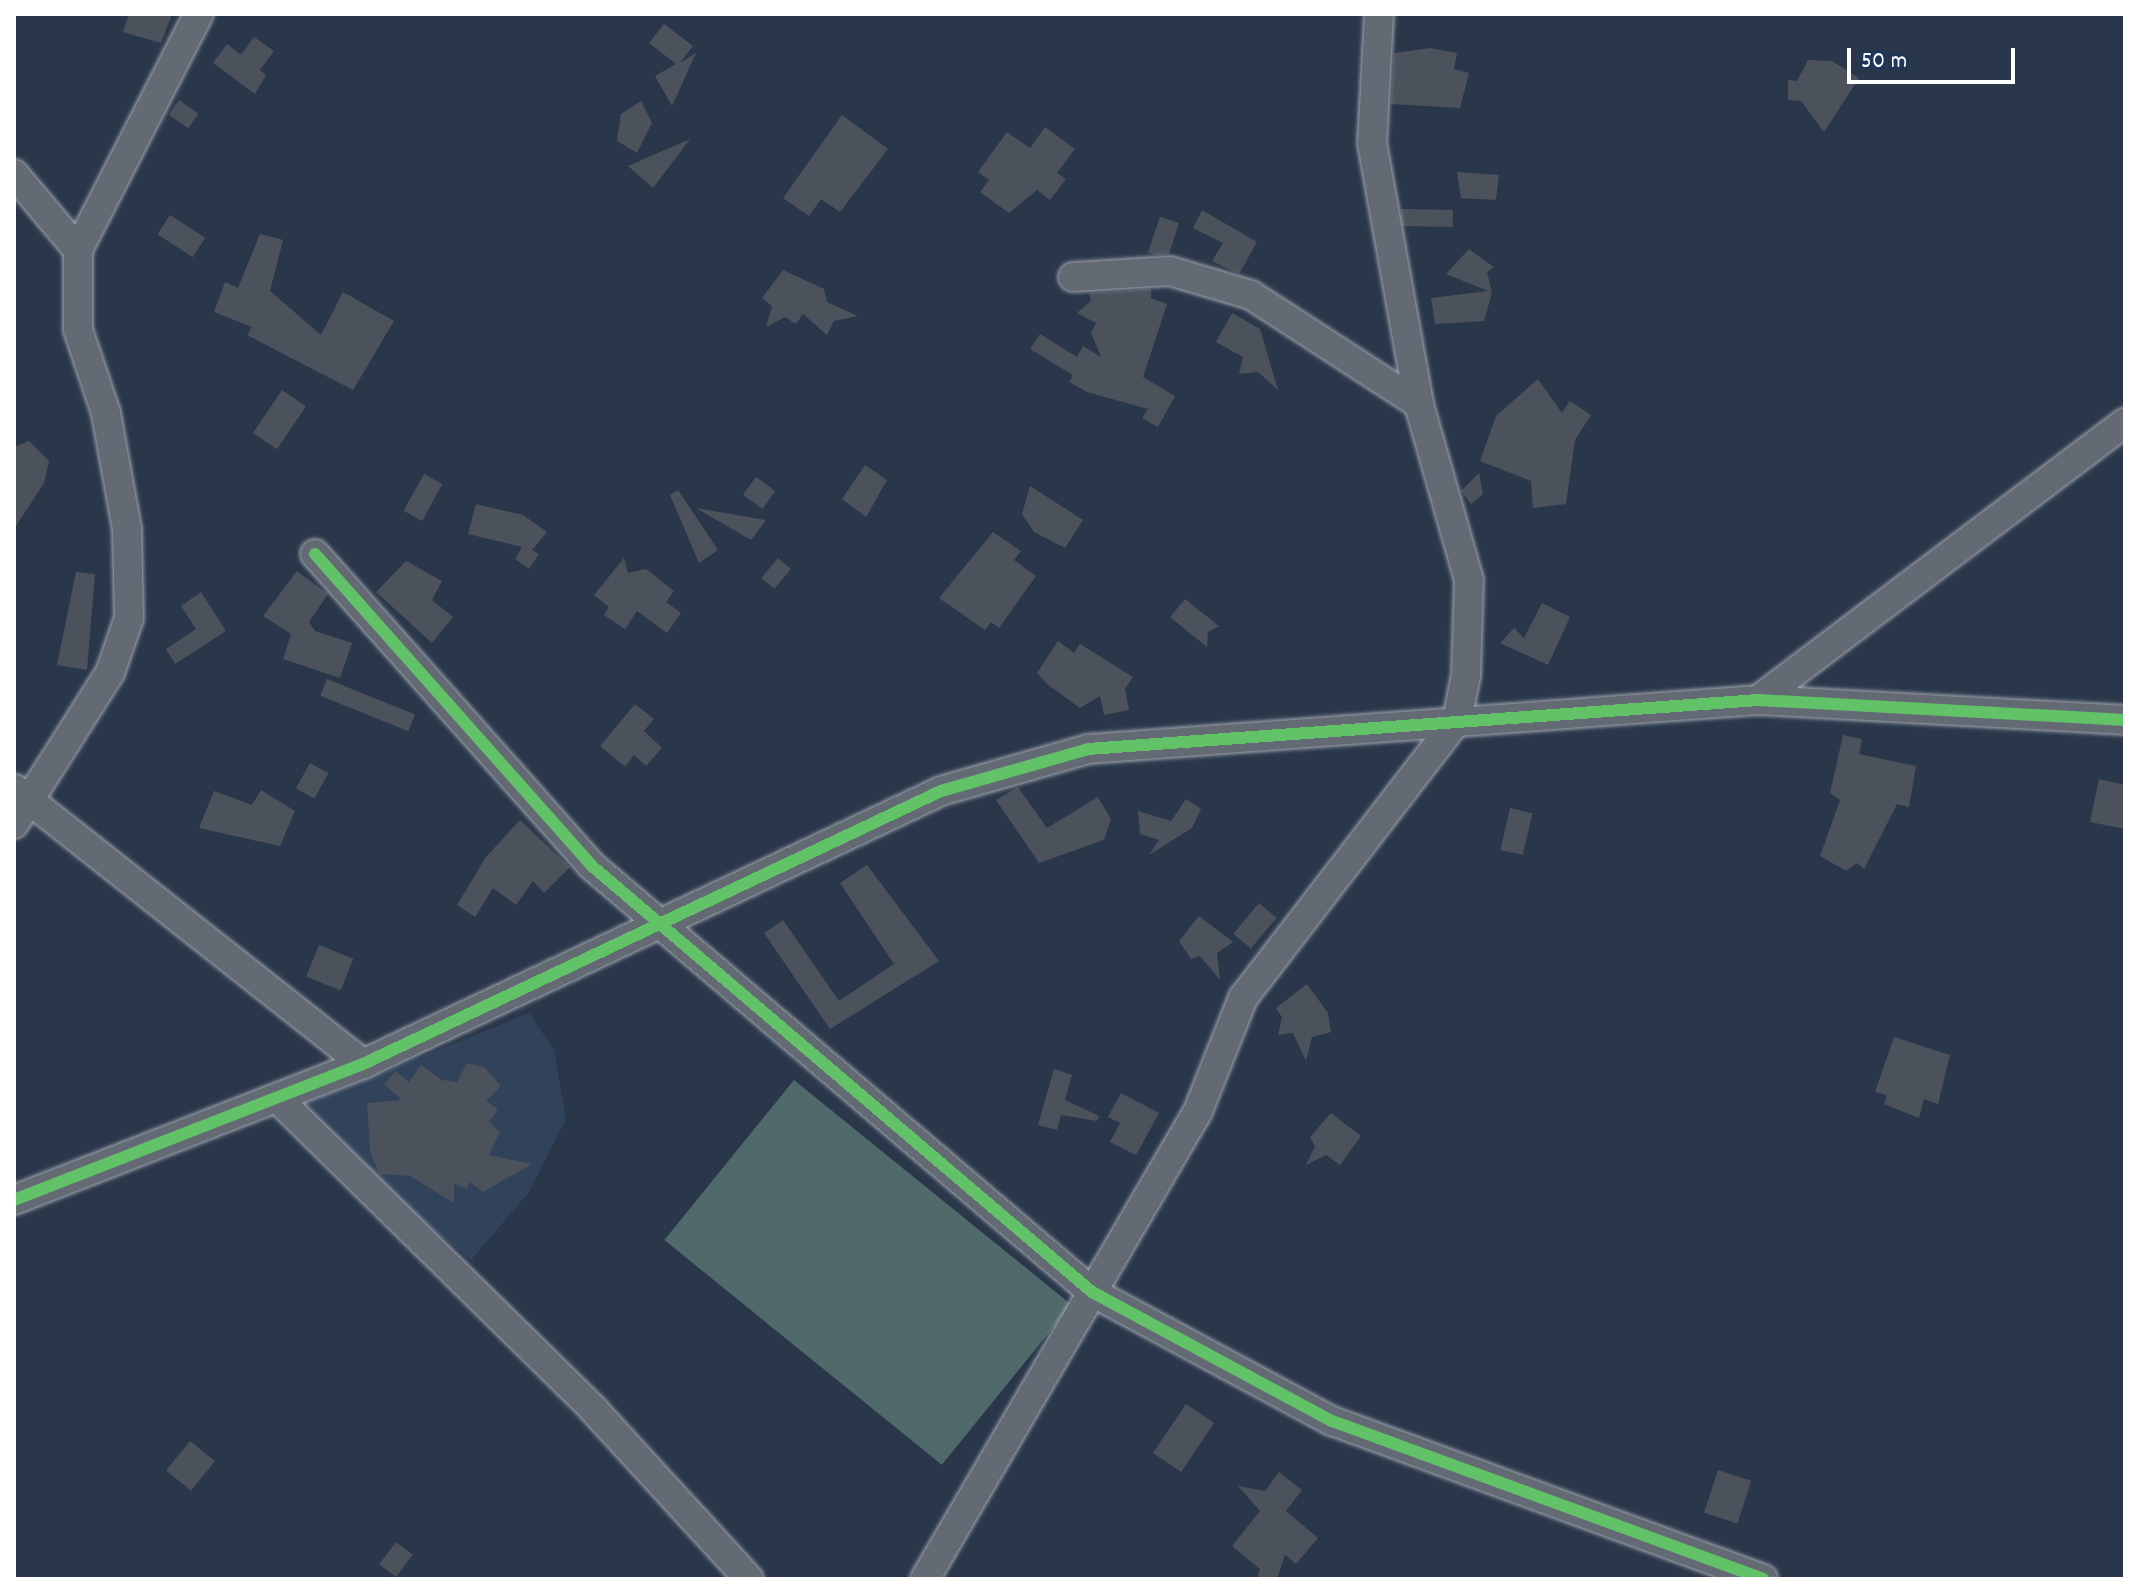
<!DOCTYPE html>
<style>
body{margin:0}
#map{position:relative;width:2139px;height:1593px;overflow:hidden;background:#2a374a;font-family:Dekko,sans-serif}
div>[style]{position:absolute}
.built>*{inset:0;background:#31425b}
.green>*{inset:0;background:#50696a;transform-origin:0 0}
.building>*{inset:0;background:#4b525b;transform-origin:0 0}
.roads{filter:drop-shadow(0 0 2px #9fa5ae) drop-shadow(0 0 2px #9fa5ae)}
.minor>*{height:28px;margin:-14px;padding:0 14px;transform-origin:14px;border-radius:14px;background:#636a74}
.cycleway>*{height:12px;margin:-6px;padding:0 6px;transform-origin:6px;border-radius:6px;background:#61c268}
span{translate:-50% -50%;white-space:nowrap;text-align:center;line-height:1.15;-webkit-text-stroke:7px #1d3557;paint-order:stroke}
.frame{position:absolute;inset:0;border:16px solid #fff;pointer-events:none}
.scale{position:absolute;left:1847px;top:48px;width:168px;height:36px;box-sizing:border-box;border:4px solid #fff;border-top:0;padding-left:10px;font-size:24px;line-height:28px;white-space:nowrap;color:#fff;-webkit-text-stroke:6px #1d3557;paint-order:stroke}
</style>
<div id="map">
<div class="built">
<i style="clip-path:polygon(529px 1013px,554px 1050px,566px 1119px,529px 1192px,471px 1260px,357px 1167px,298px 1107px)"></i>
</div>
<div class="green">
<i style="left:794px;top:1080px;width:357px;height:206px;rotate:39deg"></i>
</div>
<div class="building">
<i style="clip-path:polygon(129px 14px,172px 14px,161px 43px,123px 32px)"></i>
<i style="clip-path:polygon(664px 24px,693px 46px,680px 63px,696px 53px,672px 106px,655px 76px,676px 64px,649px 43px)"></i>
<i style="clip-path:polygon(254px 37px,274px 51px,260px 70px,266px 75px,255px 94px,213px 63px,227px 44px,241px 55px)"></i>
<i style="clip-path:polygon(1430px 48px,1457px 53px,1454px 69px,1469px 73px,1460px 108px,1391px 104px,1394px 53px)"></i>
<i style="clip-path:polygon(1808px 60px,1832px 61px,1859px 78px,1824px 132px,1801px 101px,1788px 100px,1788px 80px,1797px 81px)"></i>
<i style="left:179px;top:100px;width:24px;height:18px;rotate:35deg"></i>
<i style="clip-path:polygon(641px 101px,652px 123px,637px 153px,617px 141px,621px 114px)"></i>
<i style="clip-path:polygon(842px 115px,888px 149px,840px 212px,821px 199px,809px 216px,783px 198px)"></i>
<i style="clip-path:polygon(1045px 127px,1075px 149px,1057px 173px,1066px 179px,1050px 200px,1037px 190px,1009px 213px,980px 192px,989px 180px,978px 172px,1007px 132px,1030px 148px)"></i>
<i style="clip-path:polygon(690px 139px,653px 188px,628px 166px)"></i>
<i style="clip-path:polygon(1457px 172px,1499px 175px,1496px 200px,1461px 198px)"></i>
<i style="left:1401px;top:209px;width:52px;height:17px;rotate:1deg"></i>
<i style="clip-path:polygon(1202px 210px,1257px 242px,1239px 274px,1212px 261px,1223px 243px,1193px 228px)"></i>
<i style="left:170px;top:215px;width:42px;height:23px;rotate:33deg"></i>
<i style="clip-path:polygon(1160px 217px,1179px 223px,1169px 254px,1155px 255px,1148px 252px)"></i>
<i style="clip-path:polygon(260px 234px,283px 240px,270px 291px,321px 335px,343px 292px,394px 321px,353px 390px,247px 335px,252px 327px,214px 312px,225px 282px,238px 288px)"></i>
<i style="clip-path:polygon(1469px 249px,1494px 267px,1487px 272px,1492px 293px,1484px 321px,1435px 324px,1431px 298px,1488px 291px,1446px 274px)"></i>
<i style="clip-path:polygon(783px 270px,824px 289px,827px 302px,858px 316px,834px 321px,827px 335px,803px 314px,796px 324px,785px 317px,766px 327px,772px 306px,762px 298px)"></i>
<i style="clip-path:polygon(1151px 289px,1151px 298px,1167px 304px,1143px 377px,1175px 396px,1158px 427px,1142px 418px,1148px 409px,1087px 392px,1069px 382px,1073px 375px,1030px 349px,1040px 334px,1077px 357px,1083px 346px,1101px 357px,1091px 333px,1096px 323px,1077px 313px,1091px 301px,1089px 293px)"></i>
<i style="clip-path:polygon(1232px 313px,1260px 329px,1278px 390px,1258px 372px,1239px 374px,1243px 357px,1216px 342px)"></i>
<i style="clip-path:polygon(1538px 379px,1562px 413px,1570px 401px,1591px 415px,1575px 440px,1566px 504px,1533px 508px,1531px 481px,1480px 461px,1496px 416px)"></i>
<i style="left:282px;top:390px;width:29px;height:52px;rotate:34deg"></i>
<i style="clip-path:polygon(29px 441px,49px 461px,44px 483px,14px 529px,14px 447px)"></i>
<i style="clip-path:polygon(865px 465px,887px 480px,866px 517px,842px 499px)"></i>
<i style="clip-path:polygon(1479px 473px,1483px 494px,1471px 504px,1461px 491px)"></i>
<i style="left:424px;top:474px;width:21px;height:42px;rotate:29deg"></i>
<i style="left:756px;top:477px;width:24px;height:22px;rotate:36deg"></i>
<i style="clip-path:polygon(1030px 486px,1083px 520px,1065px 548px,1034px 532px,1022px 514px)"></i>
<i style="clip-path:polygon(678px 490px,718px 550px,699px 563px,670px 495px)"></i>
<i style="clip-path:polygon(476px 504px,523px 515px,547px 532px,532px 550px,539px 554px,529px 569px,515px 559px,522px 547px,468px 534px)"></i>
<i style="clip-path:polygon(696px 508px,766px 520px,751px 540px)"></i>
<i style="clip-path:polygon(993px 532px,1021px 551px,1014px 560px,1036px 576px,999px 628px,991px 622px,985px 630px,939px 598px)"></i>
<i style="clip-path:polygon(624px 558px,628px 573px,646px 569px,674px 591px,666px 602px,681px 613px,667px 633px,637px 611px,625px 629px,604px 615px,609px 607px,594px 595px)"></i>
<i style="left:778px;top:558px;width:17px;height:26px;rotate:40deg"></i>
<i style="clip-path:polygon(406px 561px,442px 581px,432px 600px,453px 617px,432px 643px,376px 592px)"></i>
<i style="clip-path:polygon(297px 571px,328px 594px,309px 622px,315px 631px,352px 643px,340px 678px,283px 659px,291px 634px,263px 616px)"></i>
<i style="clip-path:polygon(76px 572px,95px 574px,87px 670px,57px 665px)"></i>
<i style="clip-path:polygon(201px 592px,226px 631px,175px 664px,166px 649px,196px 629px,181px 606px)"></i>
<i style="clip-path:polygon(1185px 599px,1219px 626px,1208px 632px,1207px 647px,1170px 617px)"></i>
<i style="clip-path:polygon(1542px 603px,1570px 617px,1548px 665px,1500px 643px,1514px 628px,1524px 638px)"></i>
<i style="clip-path:polygon(1058px 641px,1074px 653px,1080px 644px,1133px 677px,1125px 689px,1129px 710px,1104px 715px,1100px 696px,1080px 708px,1047px 684px,1037px 673px)"></i>
<i style="left:327px;top:679px;width:95px;height:18px;rotate:22deg"></i>
<i style="clip-path:polygon(635px 704px,654px 719px,644px 731px,662px 748px,646px 766px,634px 755px,625px 767px,600px 746px)"></i>
<i style="clip-path:polygon(1843px 735px,1862px 739px,1859px 754px,1916px 766px,1909px 807px,1897px 804px,1864px 869px,1857px 863px,1846px 871px,1820px 856px,1840px 800px,1830px 793px)"></i>
<i style="left:310px;top:763px;width:21px;height:29px;rotate:29deg"></i>
<i style="clip-path:polygon(2099px 779px,2125px 785px,2125px 829px,2090px 822px)"></i>
<i style="clip-path:polygon(1018px 787px,1047px 828px,1098px 797px,1111px 819px,1104px 840px,1039px 863px,996px 800px)"></i>
<i style="clip-path:polygon(261px 790px,295px 811px,280px 846px,199px 828px,214px 791px,252px 805px)"></i>
<i style="clip-path:polygon(1186px 799px,1201px 809px,1192px 828px,1149px 855px,1159px 840px,1140px 834px,1138px 811px,1171px 821px)"></i>
<i style="left:1510px;top:808px;width:23px;height:43px;rotate:13deg"></i>
<i style="clip-path:polygon(520px 820px,570px 867px,544px 893px,533px 881px,516px 905px,493px 888px,475px 917px,457px 905px,486px 857px)"></i>
<i style="clip-path:polygon(867px 865px,939px 961px,830px 1029px,764px 933px,783px 920px,839px 1001px,894px 964px,840px 883px)"></i>
<i style="left:1259px;top:903px;width:23px;height:40px;rotate:40deg"></i>
<i style="clip-path:polygon(1199px 916px,1233px 942px,1217px 953px,1220px 980px,1200px 956px,1191px 959px,1179px 941px)"></i>
<i style="left:319px;top:945px;width:37px;height:34px;rotate:22deg"></i>
<i style="clip-path:polygon(1307px 984px,1328px 1013px,1331px 1032px,1312px 1037px,1306px 1061px,1293px 1033px,1278px 1035px,1282px 1017px,1276px 1008px)"></i>
<i style="clip-path:polygon(1894px 1037px,1950px 1055px,1938px 1104px,1924px 1099px,1919px 1118px,1884px 1104px,1887px 1095px,1875px 1092px)"></i>
<i style="clip-path:polygon(467px 1063px,484px 1067px,501px 1086px,486px 1101px,498px 1109px,489px 1122px,500px 1132px,489px 1155px,532px 1164px,483px 1192px,470px 1182px,467px 1189px,454px 1183px,454px 1203px,410px 1176px,379px 1174px,370px 1151px,367px 1103px,402px 1100px,384px 1084px,396px 1071px,409px 1082px,421px 1065px,442px 1080px,457px 1082px)"></i>
<i style="clip-path:polygon(1054px 1069px,1072px 1075px,1065px 1100px,1099px 1116px,1097px 1121px,1061px 1115px,1057px 1130px,1038px 1125px)"></i>
<i style="clip-path:polygon(1121px 1093px,1159px 1113px,1136px 1155px,1110px 1142px,1120px 1123px,1108px 1117px)"></i>
<i style="clip-path:polygon(1331px 1113px,1361px 1136px,1340px 1165px,1326px 1155px,1306px 1165px,1315px 1146px,1310px 1137px)"></i>
<i style="left:1186px;top:1404px;width:34px;height:59px;rotate:34deg"></i>
<i style="left:190px;top:1441px;width:32px;height:38px;rotate:39deg"></i>
<i style="left:1718px;top:1470px;width:35px;height:45px;rotate:18deg"></i>
<i style="clip-path:polygon(1279px 1472px,1302px 1490px,1286px 1511px,1318px 1538px,1296px 1564px,1285px 1555px,1277px 1579px,1257px 1579px,1260px 1569px,1232px 1546px,1260px 1511px,1238px 1486px,1265px 1491px)"></i>
<i style="left:396px;top:1542px;width:21px;height:28px;rotate:37deg"></i>
</div>
<div class="roads">
<div class="minor">
<i style="left:14px;top:174px;width:99px;rotate:49.9deg"></i>
<i style="left:1073px;top:277px;width:97px;rotate:-3.5deg"></i>
<i style="left:1170px;top:271px;width:84px;rotate:16.5deg"></i>
<i style="left:1251px;top:295px;width:200px;rotate:33deg"></i>
<i style="left:315px;top:554px;width:417px;rotate:48.4deg"></i>
<i style="left:592px;top:866px;width:657px;rotate:40.43deg"></i>
<i style="left:1092px;top:1292px;width:272px;rotate:28.3deg"></i>
<i style="left:1332px;top:1421px;width:459px;rotate:20.1deg"></i>
<i style="left:1758px;top:700px;width:460px;rotate:-37.1deg"></i>
<i style="left:15px;top:789px;width:444px;rotate:38.3deg"></i>
<i style="left:14px;top:824px;width:179px;rotate:-57.6deg"></i>
<i style="left:110px;top:673px;width:58px;rotate:-70.9deg"></i>
<i style="left:129px;top:618px;width:89px;rotate:-91.3deg"></i>
<i style="left:127px;top:529px;width:118px;rotate:-100.3deg"></i>
<i style="left:106px;top:413px;width:88px;rotate:-108.6deg"></i>
<i style="left:78px;top:330px;width:80px;rotate:-90deg"></i>
<i style="left:78px;top:250px;width:265px;rotate:-62.9deg"></i>
<i style="left:279px;top:1100px;width:442px;rotate:44.5deg"></i>
<i style="left:594px;top:1410px;width:229px;rotate:47.5deg"></i>
<i style="left:14px;top:1200px;width:375px;rotate:-21.3deg"></i>
<i style="left:363px;top:1064px;width:639px;rotate:-25.28deg"></i>
<i style="left:941px;top:791px;width:153px;rotate:-15.9deg"></i>
<i style="left:1088px;top:749px;width:672px;rotate:-4.18deg"></i>
<i style="left:1758px;top:700px;width:368px;rotate:3.1deg"></i>
<i style="left:925px;top:1579px;width:542px;rotate:-59.74deg"></i>
<i style="left:1198px;top:1111px;width:122px;rotate:-68.3deg"></i>
<i style="left:1243px;top:998px;width:351px;rotate:-52.4deg"></i>
<i style="left:1457px;top:720px;width:46px;rotate:-78.7deg"></i>
<i style="left:1466px;top:675px;width:95px;rotate:-88.2deg"></i>
<i style="left:1469px;top:580px;width:183px;rotate:-105.9deg"></i>
<i style="left:1419px;top:404px;width:264px;rotate:-100.2deg"></i>
<i style="left:1372px;top:144px;width:130px;rotate:-86.9deg"></i>
</div>
</div>
<div class="cycleway">
<i style="left:315px;top:554px;width:417px;rotate:48.4deg"></i>
<i style="left:592px;top:866px;width:657px;rotate:40.43deg"></i>
<i style="left:1092px;top:1292px;width:272px;rotate:28.3deg"></i>
<i style="left:1332px;top:1421px;width:459px;rotate:20.1deg"></i>
<i style="left:14px;top:1200px;width:375px;rotate:-21.3deg"></i>
<i style="left:363px;top:1064px;width:639px;rotate:-25.28deg"></i>
<i style="left:941px;top:791px;width:153px;rotate:-15.9deg"></i>
<i style="left:1088px;top:749px;width:672px;rotate:-4.18deg"></i>
<i style="left:1758px;top:700px;width:368px;rotate:3.1deg"></i>
</div>
<div class="frame"></div>
<div class="scale">50 m</div>
</div>
